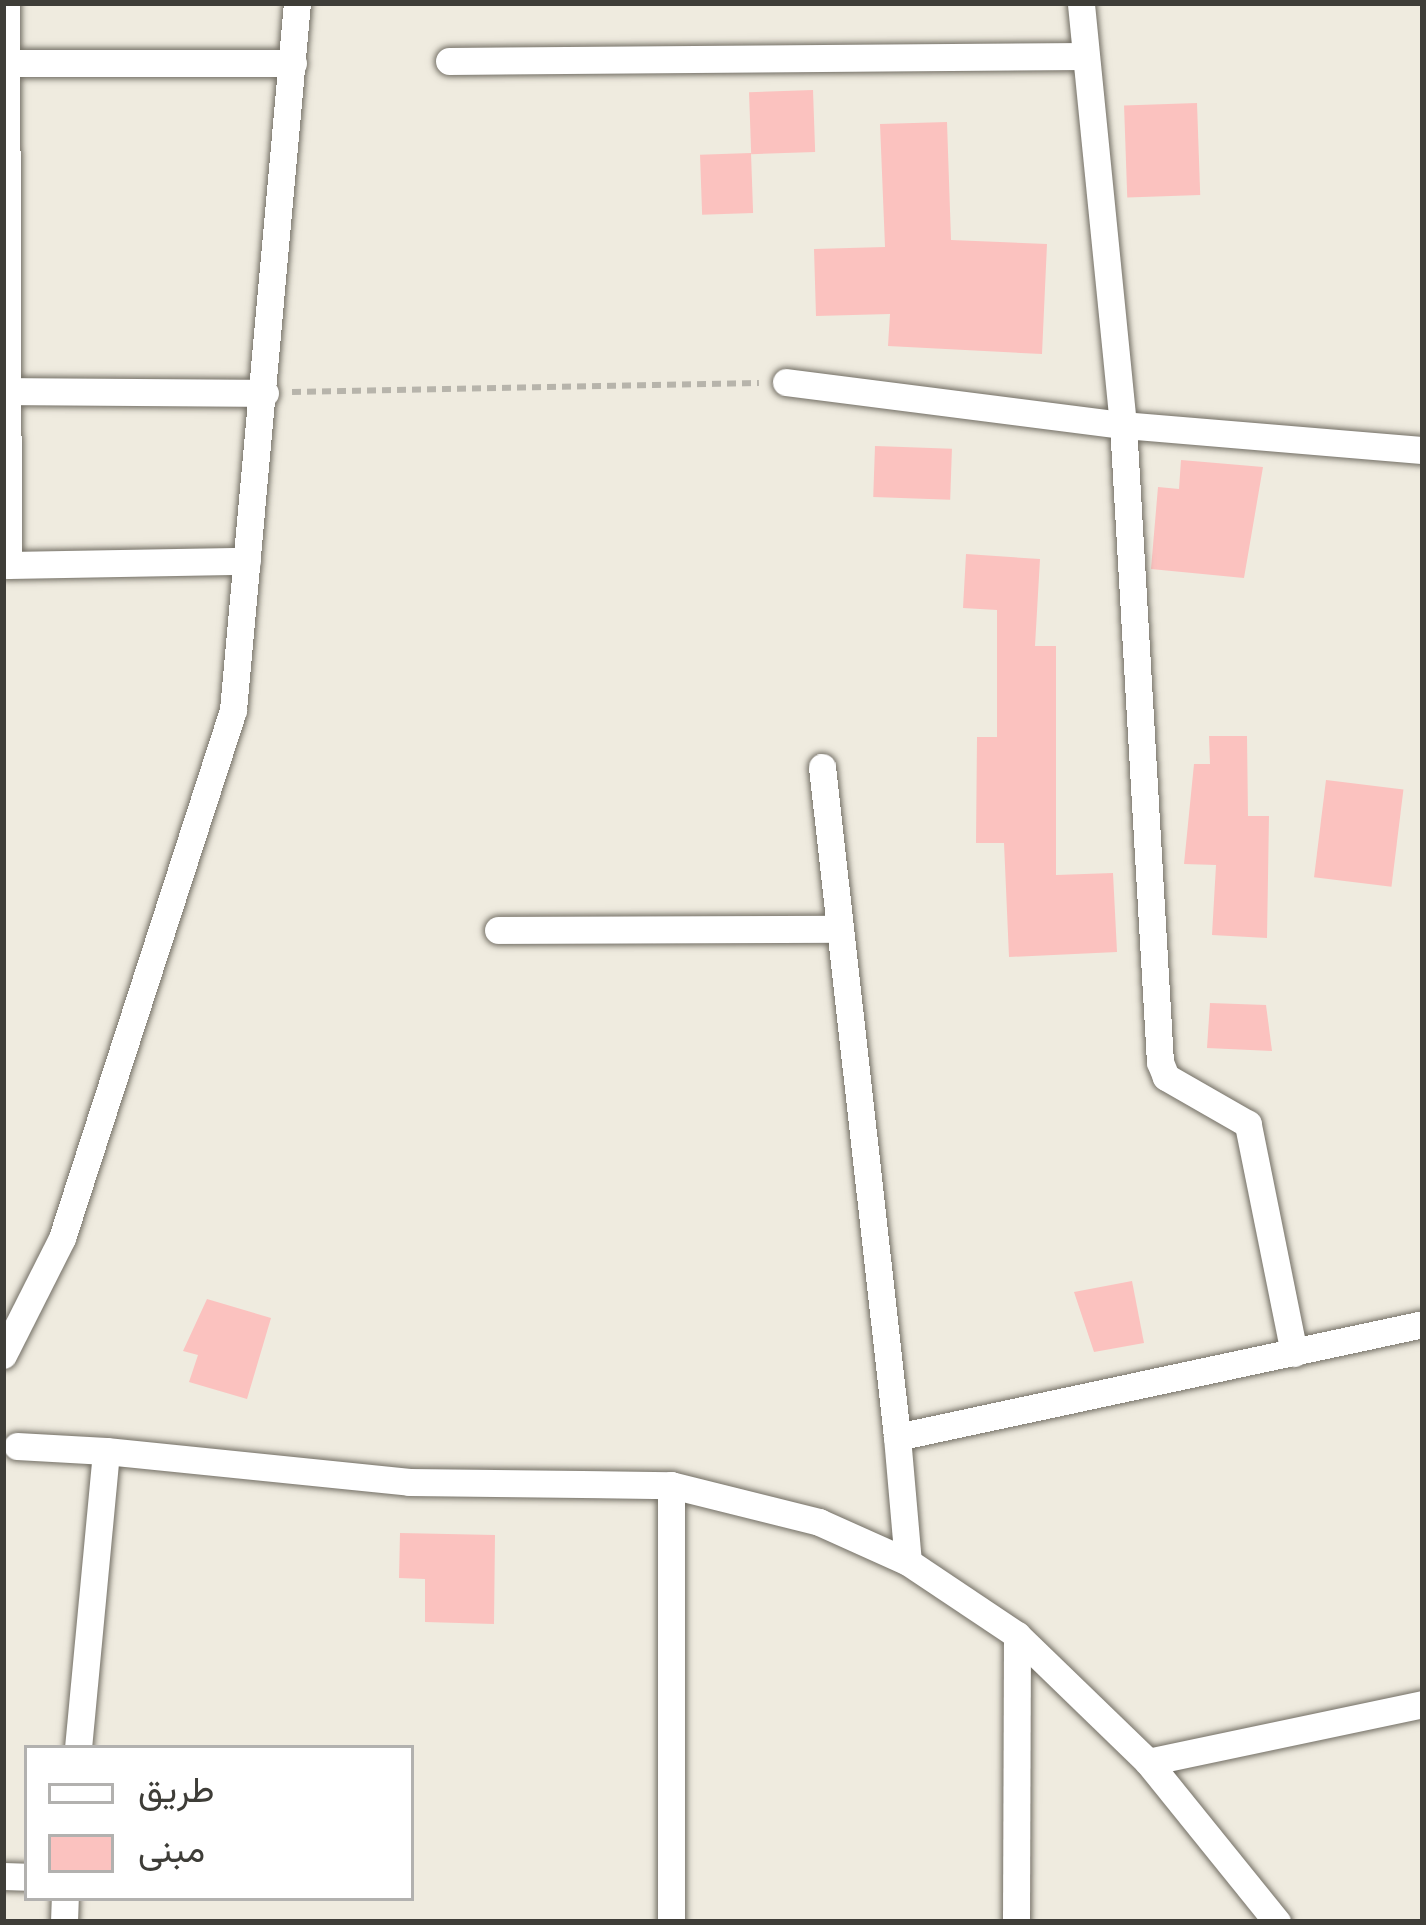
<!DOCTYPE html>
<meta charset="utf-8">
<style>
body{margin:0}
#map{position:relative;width:1426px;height:1925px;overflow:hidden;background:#efebdf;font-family:"Space Grotesk",Vazirmatn,sans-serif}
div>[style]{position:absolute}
.building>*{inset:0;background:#fbc2bf;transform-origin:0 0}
.path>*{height:6px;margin-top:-3px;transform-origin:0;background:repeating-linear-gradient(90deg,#b7b4ab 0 9px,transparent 0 15px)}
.roads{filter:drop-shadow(0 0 3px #726e64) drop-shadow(0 0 3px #726e64)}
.street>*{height:27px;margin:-13.5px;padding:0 13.5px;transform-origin:13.5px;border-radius:13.5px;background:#fff}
span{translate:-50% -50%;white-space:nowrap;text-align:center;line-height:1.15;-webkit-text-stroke:9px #fff;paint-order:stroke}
.frame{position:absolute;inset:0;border:6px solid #3e3d38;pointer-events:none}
.legend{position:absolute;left:24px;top:1745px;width:390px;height:156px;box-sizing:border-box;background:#fff;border:3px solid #b2b1af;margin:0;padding:15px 21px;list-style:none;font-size:36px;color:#3e3d38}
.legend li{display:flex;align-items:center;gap:24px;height:60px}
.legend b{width:60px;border:3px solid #b2b1af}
</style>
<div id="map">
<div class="building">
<i style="left:813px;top:90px;width:62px;height:64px;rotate:88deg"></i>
<i style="left:1197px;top:103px;width:92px;height:73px;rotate:88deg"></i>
<i style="clip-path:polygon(947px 122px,951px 240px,1047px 244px,1042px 354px,888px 346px,890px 314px,816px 316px,814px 249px,885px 247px,880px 124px)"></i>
<i style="left:751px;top:153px;width:60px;height:51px;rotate:88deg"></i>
<i style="left:875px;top:446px;width:77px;height:51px;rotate:2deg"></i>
<i style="clip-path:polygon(1181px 460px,1263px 467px,1244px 578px,1151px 569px,1158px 487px,1179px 489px)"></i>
<i style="clip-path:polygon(966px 554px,1040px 559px,1035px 646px,1056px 646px,1056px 875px,1113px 873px,1117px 952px,1009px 957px,1004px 843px,976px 843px,977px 737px,997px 737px,997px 610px,963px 608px)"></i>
<i style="clip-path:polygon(1209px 736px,1247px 736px,1248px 816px,1269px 816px,1267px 938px,1212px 935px,1216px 865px,1184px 864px,1194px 764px,1210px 764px)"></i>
<i style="left:1326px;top:780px;width:78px;height:98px;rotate:7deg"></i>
<i style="clip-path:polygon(1210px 1003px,1266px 1005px,1272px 1051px,1207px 1048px)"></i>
<i style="clip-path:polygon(1132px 1281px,1144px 1343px,1094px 1352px,1074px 1292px)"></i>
<i style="clip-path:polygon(207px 1299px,271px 1318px,247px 1399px,189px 1382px,198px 1355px,183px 1351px)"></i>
<i style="clip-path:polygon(400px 1533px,495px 1535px,494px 1624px,425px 1622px,425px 1579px,399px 1578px)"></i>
</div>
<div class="path">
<i style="left:292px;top:392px;width:467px;rotate:-1.1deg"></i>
</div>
<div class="roads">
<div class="street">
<i style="left:6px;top:3px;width:562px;rotate:89.8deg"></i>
<i style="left:8px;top:565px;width:239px;rotate:-1deg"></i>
<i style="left:449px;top:61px;width:636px;rotate:-0.45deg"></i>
<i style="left:6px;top:63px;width:287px"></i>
<i style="left:786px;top:382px;width:340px;rotate:7.3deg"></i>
<i style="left:1123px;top:425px;width:424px;rotate:-95.7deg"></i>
<i style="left:8px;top:391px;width:257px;rotate:0.4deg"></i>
<i style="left:822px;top:767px;width:674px;rotate:83.61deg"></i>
<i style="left:897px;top:1437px;width:538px;rotate:-12.12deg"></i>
<i style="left:498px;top:930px;width:342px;rotate:-0.2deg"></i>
<i style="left:1294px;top:1353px;width:234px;rotate:-101.4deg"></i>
<i style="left:1248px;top:1124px;width:95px;rotate:-150.2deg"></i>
<i style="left:1166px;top:1077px;width:16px;rotate:-112deg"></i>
<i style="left:1160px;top:1062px;width:638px;rotate:-93.32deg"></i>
<i style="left:1123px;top:425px;width:301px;rotate:4.8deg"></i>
<i style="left:3px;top:1355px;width:131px;rotate:-63.2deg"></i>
<i style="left:62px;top:1238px;width:555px;rotate:-72.05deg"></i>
<i style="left:233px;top:710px;width:710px;rotate:-84.83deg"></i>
<i style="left:897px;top:1437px;width:125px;rotate:85deg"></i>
<i style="left:17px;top:1446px;width:89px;rotate:3.2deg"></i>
<i style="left:671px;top:1485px;width:437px;rotate:90deg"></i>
<i style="left:78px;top:1748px;width:298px;rotate:-84.6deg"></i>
<i style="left:106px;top:1451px;width:305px;rotate:5.8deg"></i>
<i style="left:409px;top:1482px;width:262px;rotate:0.7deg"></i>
<i style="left:671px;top:1485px;width:153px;rotate:14deg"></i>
<i style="left:819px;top:1522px;width:98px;rotate:24.2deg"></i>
<i style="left:908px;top:1562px;width:131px;rotate:33.8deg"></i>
<i style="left:1017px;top:1635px;width:182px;rotate:44.1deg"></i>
<i style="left:1148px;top:1762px;width:206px;rotate:51.1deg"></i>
<i style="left:1148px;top:1762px;width:281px;rotate:-11.9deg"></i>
<i style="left:3px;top:1876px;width:24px;rotate:2deg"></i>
<i style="left:64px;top:1922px;width:24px;rotate:-88deg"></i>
<i style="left:1016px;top:1922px;width:287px;rotate:-89.8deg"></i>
</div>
</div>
<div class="frame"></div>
<ul class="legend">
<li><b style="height:15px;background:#fff"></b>طريق</li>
<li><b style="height:33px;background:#fbc2bf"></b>مبنى</li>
</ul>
</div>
